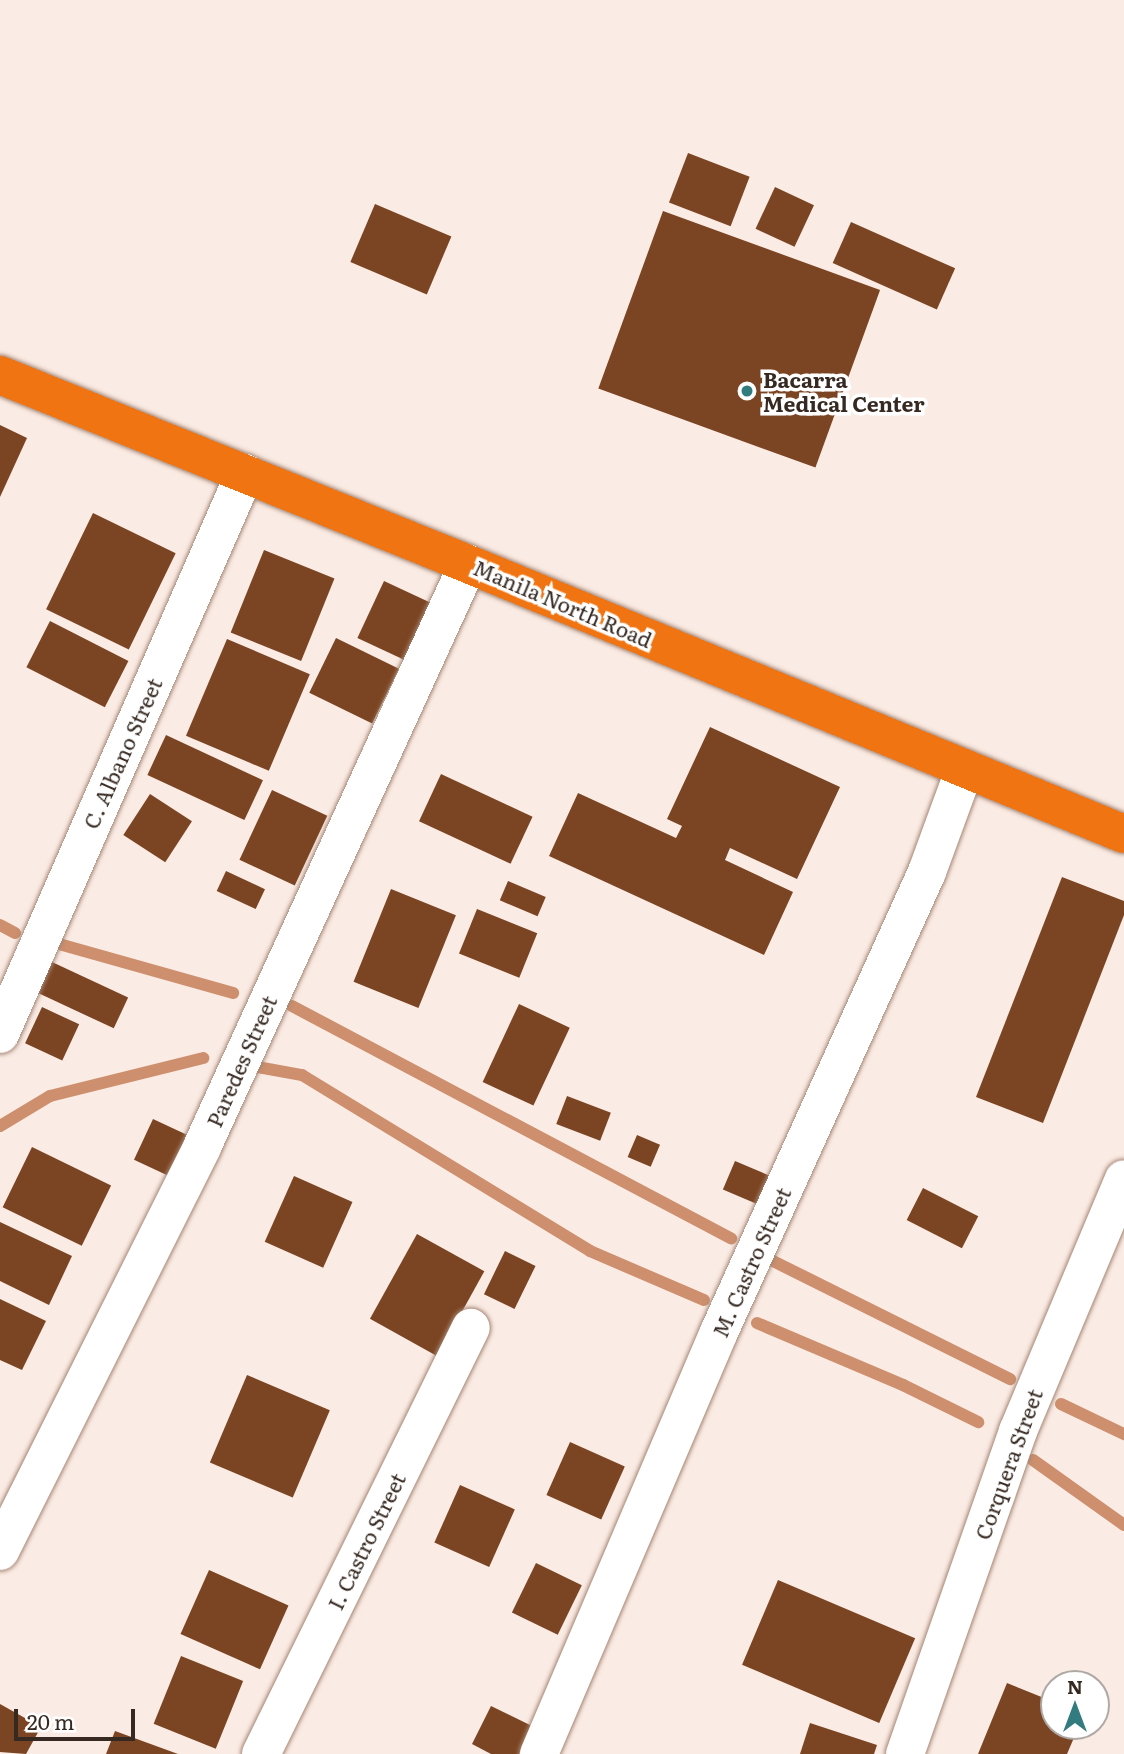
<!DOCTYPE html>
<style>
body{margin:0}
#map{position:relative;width:1124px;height:1754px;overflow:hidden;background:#faebe4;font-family:Literata,serif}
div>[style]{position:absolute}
.stream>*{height:12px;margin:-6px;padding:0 6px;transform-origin:6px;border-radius:6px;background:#cd8f6d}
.building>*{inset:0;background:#7b4422;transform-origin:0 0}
.roads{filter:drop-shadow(0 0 2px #a58573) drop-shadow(0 0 2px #a58573)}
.minor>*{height:38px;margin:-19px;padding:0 19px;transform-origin:19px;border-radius:19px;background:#fff}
.highway>*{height:38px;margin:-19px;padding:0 19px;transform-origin:19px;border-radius:19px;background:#f17412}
.dots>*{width:19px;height:19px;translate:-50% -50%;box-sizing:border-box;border:4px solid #fff;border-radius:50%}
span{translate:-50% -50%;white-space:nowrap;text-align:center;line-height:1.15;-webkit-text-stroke:7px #fff;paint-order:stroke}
.poi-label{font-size:21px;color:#362921;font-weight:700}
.left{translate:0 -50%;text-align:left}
.street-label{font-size:21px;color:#362921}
.north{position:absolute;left:1040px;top:1670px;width:70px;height:70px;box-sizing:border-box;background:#fff;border:2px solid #afa9a6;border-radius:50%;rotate:0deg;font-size:19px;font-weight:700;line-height:28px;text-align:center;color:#362921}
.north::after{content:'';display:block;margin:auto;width:24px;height:32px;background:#327b7e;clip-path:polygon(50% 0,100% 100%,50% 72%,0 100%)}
.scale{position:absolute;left:14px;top:1709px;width:121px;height:32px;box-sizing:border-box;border:4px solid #362921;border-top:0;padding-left:9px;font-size:21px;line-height:24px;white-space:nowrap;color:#362921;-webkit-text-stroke:5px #fff;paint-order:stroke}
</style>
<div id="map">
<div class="stream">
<i style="left:0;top:925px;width:17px;rotate:28deg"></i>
<i style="left:59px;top:944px;width:181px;rotate:15.7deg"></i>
<i style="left:292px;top:1006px;width:497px;rotate:27.9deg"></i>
<i style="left:252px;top:1066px;width:51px;rotate:10.2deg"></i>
<i style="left:302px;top:1075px;width:338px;rotate:31.4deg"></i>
<i style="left:590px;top:1251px;width:124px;rotate:23.3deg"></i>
<i style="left:0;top:1126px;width:58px;rotate:-31deg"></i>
<i style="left:50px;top:1096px;width:158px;rotate:-13.9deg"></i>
<i style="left:773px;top:1261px;width:265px;rotate:26.5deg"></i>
<i style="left:757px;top:1323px;width:159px;rotate:23deg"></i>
<i style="left:903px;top:1385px;width:84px;rotate:26.3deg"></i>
<i style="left:1061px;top:1404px;width:70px;rotate:25.5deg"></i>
<i style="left:1033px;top:1460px;width:112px;rotate:35.5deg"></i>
</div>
<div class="building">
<i style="left:688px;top:153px;width:66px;height:53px;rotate:21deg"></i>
<i style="left:775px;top:187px;width:43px;height:46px;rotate:25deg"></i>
<i style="left:375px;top:204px;width:83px;height:63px;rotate:23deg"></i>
<i style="left:663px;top:211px;width:231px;height:189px;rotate:20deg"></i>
<i style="left:851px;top:222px;width:114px;height:45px;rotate:24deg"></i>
<i style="clip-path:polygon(0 425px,27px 438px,0 497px)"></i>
<i style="left:93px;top:513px;width:92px;height:107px;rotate:26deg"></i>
<i style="left:264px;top:550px;width:76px;height:89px;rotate:22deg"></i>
<i style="left:384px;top:581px;width:55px;height:63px;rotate:25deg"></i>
<i style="left:50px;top:621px;width:88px;height:52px;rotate:27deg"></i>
<i style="left:336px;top:638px;width:70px;height:61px;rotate:26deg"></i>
<i style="left:227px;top:639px;width:90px;height:105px;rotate:23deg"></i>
<i style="clip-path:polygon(710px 727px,840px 787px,797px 879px,730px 848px,725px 860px,793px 892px,764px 955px,549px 856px,578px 793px,676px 838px,682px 826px,667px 819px)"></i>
<i style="left:166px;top:735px;width:107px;height:44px;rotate:25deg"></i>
<i style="left:441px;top:774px;width:101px;height:52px;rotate:25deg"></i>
<i style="left:272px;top:790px;width:61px;height:77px;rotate:25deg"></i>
<i style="left:150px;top:794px;width:50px;height:49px;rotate:33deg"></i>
<i style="left:226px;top:871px;width:43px;height:22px;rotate:25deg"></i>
<i style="clip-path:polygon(1062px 877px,1124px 901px,1124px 915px,1043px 1123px,976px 1097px)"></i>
<i style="left:508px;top:881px;width:41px;height:21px;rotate:23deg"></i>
<i style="left:391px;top:889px;width:70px;height:100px;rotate:22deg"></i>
<i style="left:477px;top:909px;width:65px;height:48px;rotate:22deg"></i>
<i style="left:52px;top:962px;width:84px;height:34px;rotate:25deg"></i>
<i style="left:519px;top:1004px;width:56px;height:86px;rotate:25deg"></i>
<i style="left:42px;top:1007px;width:41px;height:40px;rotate:25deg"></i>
<i style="left:567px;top:1096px;width:47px;height:30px;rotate:21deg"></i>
<i style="left:153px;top:1119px;width:42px;height:45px;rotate:25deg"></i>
<i style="left:637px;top:1135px;width:25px;height:24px;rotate:23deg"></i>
<i style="left:32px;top:1147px;width:88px;height:67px;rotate:26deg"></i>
<i style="left:735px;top:1161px;width:44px;height:31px;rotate:23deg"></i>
<i style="left:294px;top:1176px;width:64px;height:72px;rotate:24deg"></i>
<i style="left:923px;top:1188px;width:62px;height:36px;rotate:27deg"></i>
<i style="clip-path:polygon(0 1222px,72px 1256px,49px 1305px,0 1281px)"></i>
<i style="left:417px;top:1234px;width:77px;height:97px;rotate:29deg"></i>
<i style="left:505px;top:1251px;width:34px;height:48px;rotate:26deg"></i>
<i style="clip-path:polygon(0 1299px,46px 1321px,22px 1370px,0 1360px)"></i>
<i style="left:247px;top:1375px;width:90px;height:95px;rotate:23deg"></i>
<i style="left:570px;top:1442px;width:60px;height:58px;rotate:24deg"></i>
<i style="left:460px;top:1485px;width:60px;height:63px;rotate:24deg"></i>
<i style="left:536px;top:1563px;width:51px;height:55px;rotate:26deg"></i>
<i style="left:209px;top:1570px;width:87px;height:70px;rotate:24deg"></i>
<i style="left:778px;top:1580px;width:149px;height:92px;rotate:23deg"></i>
<i style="left:181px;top:1656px;width:67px;height:73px;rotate:22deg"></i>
<i style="clip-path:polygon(1007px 1683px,1054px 1702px,1054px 1726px,1079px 1726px,1067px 1754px,978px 1754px)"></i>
<i style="clip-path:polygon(0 1704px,41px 1727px,26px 1754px,0 1752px)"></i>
<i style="clip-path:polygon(491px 1706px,532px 1726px,519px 1754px,491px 1754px,472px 1744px)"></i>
<i style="clip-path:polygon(810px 1723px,877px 1745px,874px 1754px,800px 1754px)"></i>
<i style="clip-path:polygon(115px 1731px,178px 1754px,106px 1754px)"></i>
</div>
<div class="roads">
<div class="minor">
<i style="left:0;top:1034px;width:612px;rotate:-66.41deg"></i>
<i style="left:0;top:1551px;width:452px;rotate:-63.4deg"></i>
<i style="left:202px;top:1147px;width:641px;rotate:-65.47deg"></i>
<i style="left:261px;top:1754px;width:475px;rotate:-63.8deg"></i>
<i style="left:539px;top:1754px;width:459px;rotate:-66.9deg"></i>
<i style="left:719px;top:1332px;width:505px;rotate:-65.67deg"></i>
<i style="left:927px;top:872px;width:108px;rotate:-69.9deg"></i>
<i style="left:905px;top:1754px;width:342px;rotate:-70.7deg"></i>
<i style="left:1018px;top:1431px;width:273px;rotate:-67.2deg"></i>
</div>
<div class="highway">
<i style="left:0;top:375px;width:505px;rotate:21.99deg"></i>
<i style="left:468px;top:564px;width:709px;rotate:22.37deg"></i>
</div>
</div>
<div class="dots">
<i style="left:747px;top:391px;background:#327b7e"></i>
</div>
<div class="poi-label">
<span class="left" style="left:763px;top:391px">Bacarra<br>Medical Center</span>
</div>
<div class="street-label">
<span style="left:563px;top:603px;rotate:23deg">Manila North Road</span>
<span style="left:122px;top:753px;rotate:-66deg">C. Albano Street</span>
<span style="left:241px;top:1061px;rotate:-66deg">Paredes Street</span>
<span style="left:751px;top:1262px;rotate:-66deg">M. Castro Street</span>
<span style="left:1008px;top:1464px;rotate:-70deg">Corquera Street</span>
<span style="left:366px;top:1541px;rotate:-64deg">I. Castro Street</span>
</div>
<div class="north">N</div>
<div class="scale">20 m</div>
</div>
